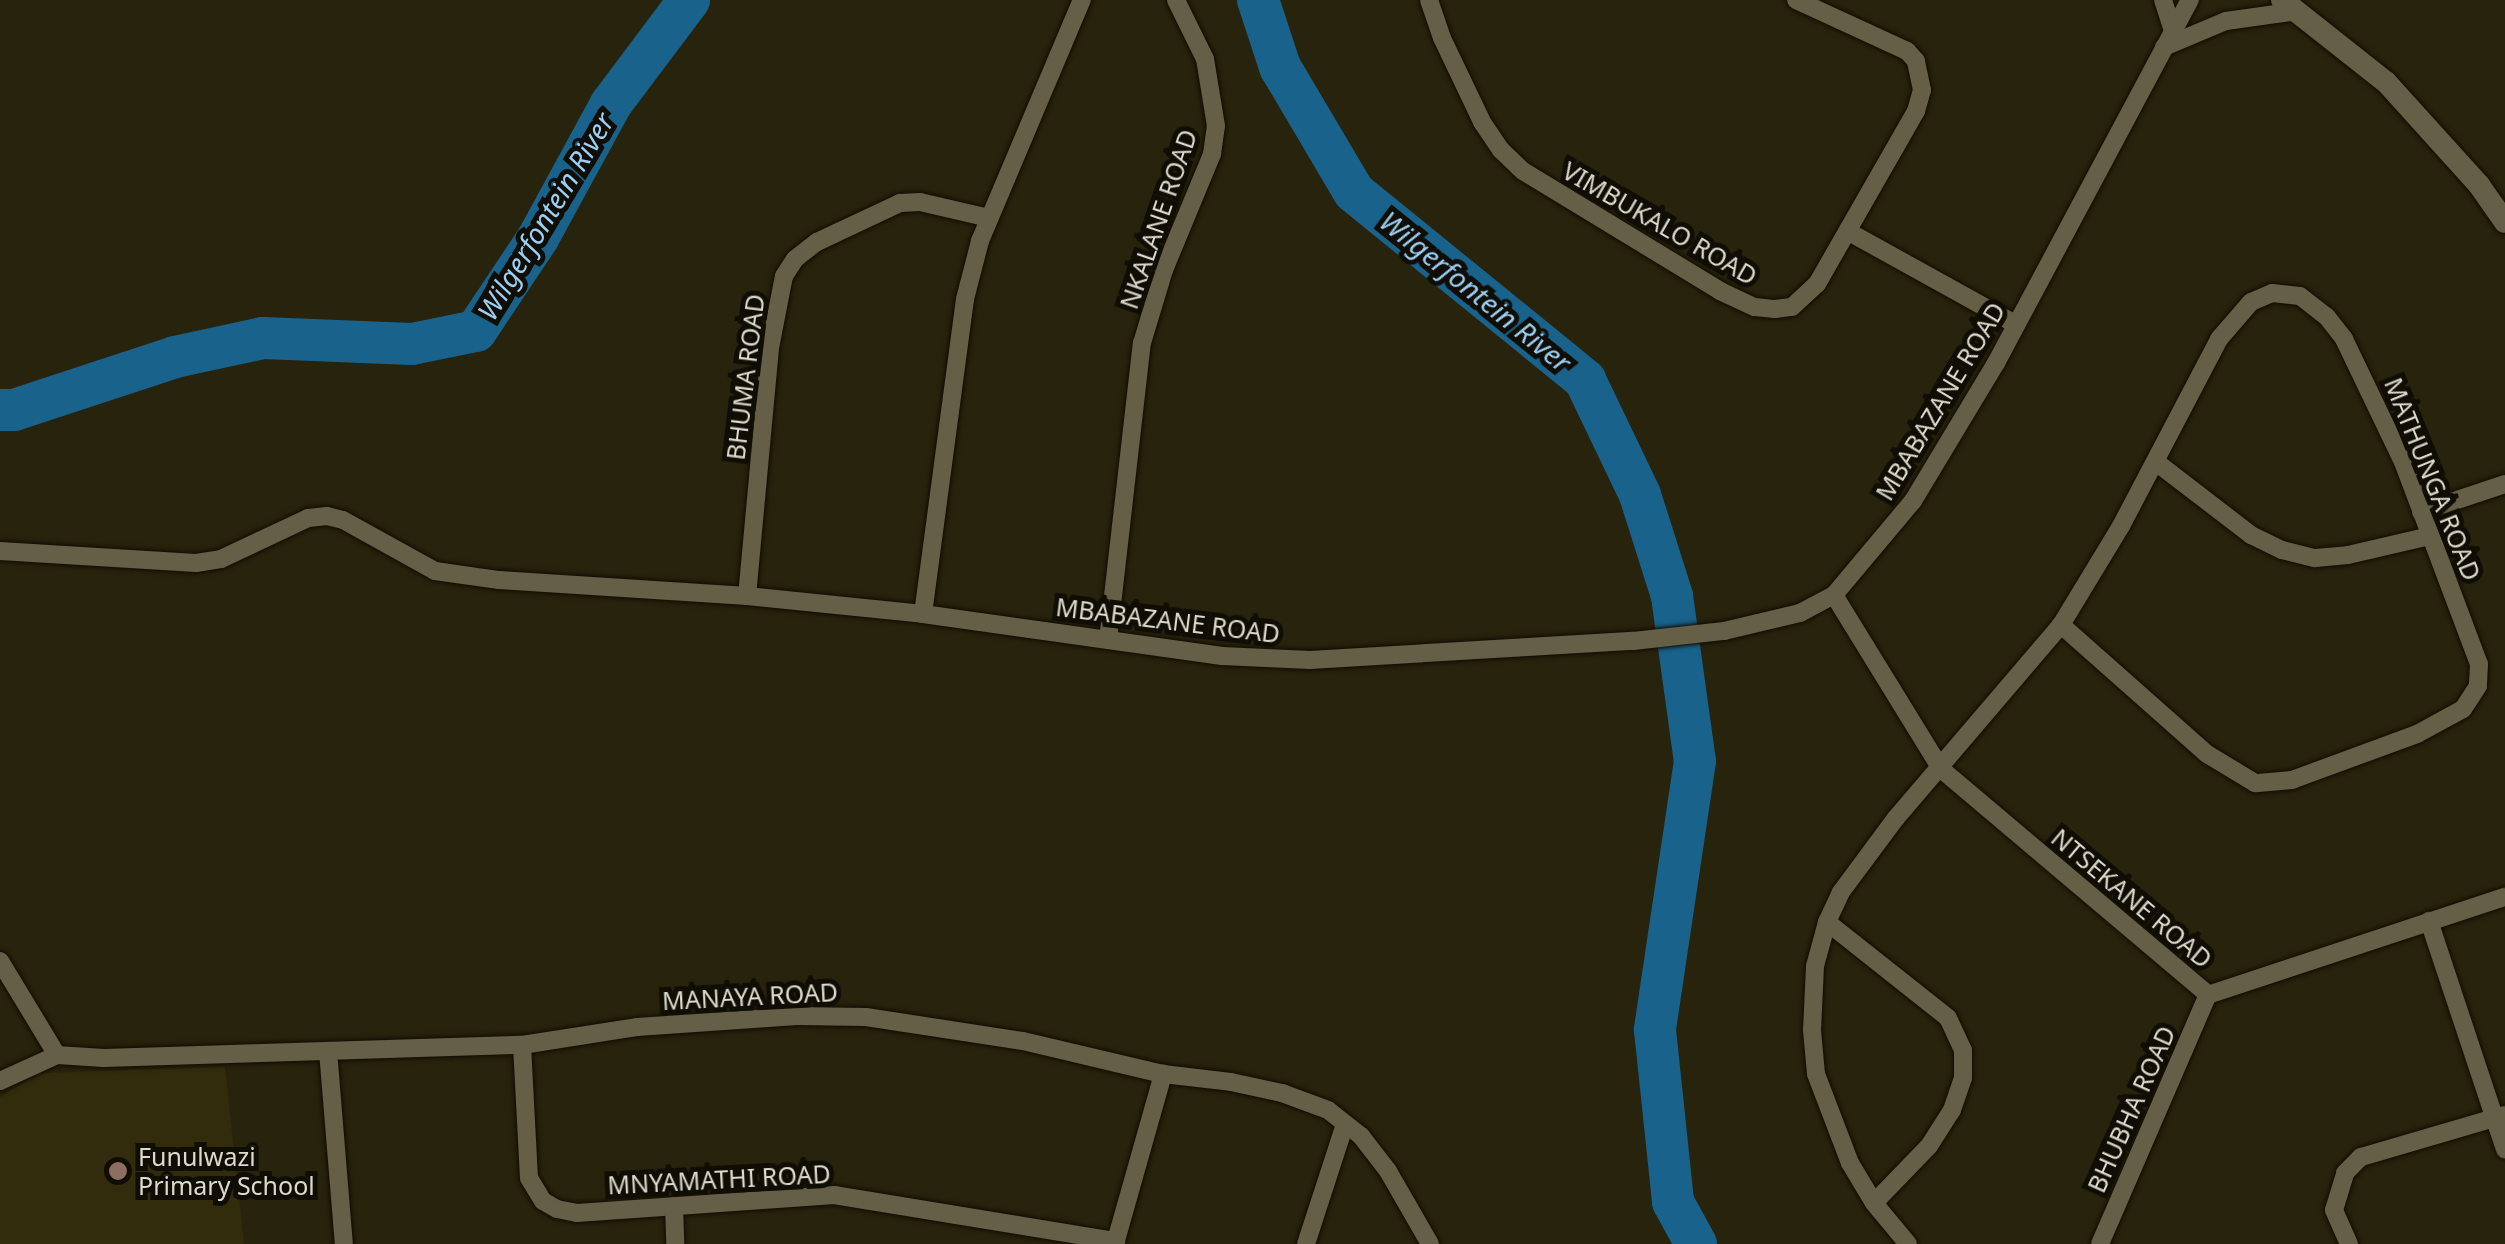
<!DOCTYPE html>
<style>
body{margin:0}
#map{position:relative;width:2505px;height:1244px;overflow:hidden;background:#28230c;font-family:"Noto Sans",sans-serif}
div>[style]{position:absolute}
.built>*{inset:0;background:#322c0d}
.river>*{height:42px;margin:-21px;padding:0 21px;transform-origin:21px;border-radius:21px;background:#19628c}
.roads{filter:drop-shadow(0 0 2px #110c00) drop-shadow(0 0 2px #110c00)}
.minor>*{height:18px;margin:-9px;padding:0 9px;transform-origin:9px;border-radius:9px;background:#655f47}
.tertiary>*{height:22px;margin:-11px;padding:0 11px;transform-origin:11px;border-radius:11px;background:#655f47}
.dots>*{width:28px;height:28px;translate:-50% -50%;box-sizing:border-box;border:5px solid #0f0d04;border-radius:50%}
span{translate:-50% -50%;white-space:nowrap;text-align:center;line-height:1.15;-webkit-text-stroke:10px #0f0d04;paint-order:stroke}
.street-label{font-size:25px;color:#dddacd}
.poi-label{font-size:25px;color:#dddacd}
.left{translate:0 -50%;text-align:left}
.water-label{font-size:28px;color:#9bcff5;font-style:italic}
</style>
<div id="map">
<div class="built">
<i style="clip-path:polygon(225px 1067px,244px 1244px,0 1244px,0 1097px,40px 1073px)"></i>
</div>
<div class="river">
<i style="left:1258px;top:0;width:71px;rotate:71.8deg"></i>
<i style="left:1280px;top:67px;width:145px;rotate:59.4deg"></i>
<i style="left:1354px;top:192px;width:298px;rotate:39.1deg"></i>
<i style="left:1585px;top:380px;width:127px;rotate:64.4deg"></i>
<i style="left:1640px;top:495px;width:106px;rotate:72.4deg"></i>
<i style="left:1672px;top:596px;width:167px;rotate:82.1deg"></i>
<i style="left:1695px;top:761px;width:272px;rotate:98.5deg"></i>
<i style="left:1655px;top:1030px;width:173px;rotate:84deg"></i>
<i style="left:1673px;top:1202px;width:48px;rotate:61.3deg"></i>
<i style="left:0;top:410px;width:14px"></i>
<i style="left:14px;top:410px;width:169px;rotate:-18.2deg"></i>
<i style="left:175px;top:357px;width:90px;rotate:-12.2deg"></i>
<i style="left:263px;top:338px;width:149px;rotate:2.3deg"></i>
<i style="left:412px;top:344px;width:65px;rotate:-11.5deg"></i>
<i style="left:476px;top:331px;width:112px;rotate:-56.3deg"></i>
<i style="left:538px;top:238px;width:153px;rotate:-61.4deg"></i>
<i style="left:611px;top:104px;width:130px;rotate:-53.1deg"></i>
</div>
<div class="roads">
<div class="minor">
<i style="left:1429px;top:0;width:40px;rotate:71.1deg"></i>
<i style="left:1442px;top:38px;width:93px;rotate:64.5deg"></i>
<i style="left:1482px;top:122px;width:34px;rotate:56deg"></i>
<i style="left:1501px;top:150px;width:30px;rotate:44deg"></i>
<i style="left:1523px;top:171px;width:231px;rotate:31.3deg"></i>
<i style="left:1720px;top:291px;width:38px;rotate:25deg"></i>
<i style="left:1755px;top:307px;width:20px;rotate:6deg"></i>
<i style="left:1775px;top:309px;width:17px;rotate:-7deg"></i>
<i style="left:1792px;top:307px;width:34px;rotate:-43deg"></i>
<i style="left:1817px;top:284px;width:199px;rotate:-60.2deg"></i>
<i style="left:1916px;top:111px;width:22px;rotate:-74deg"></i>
<i style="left:1922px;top:90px;width:30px;rotate:-102deg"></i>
<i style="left:1916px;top:61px;width:13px;rotate:-132deg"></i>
<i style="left:1907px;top:51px;width:122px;rotate:-155.3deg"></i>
<i style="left:2163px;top:0;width:32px;rotate:72deg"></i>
<i style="left:2164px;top:47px;width:67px;rotate:-22.8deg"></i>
<i style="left:2226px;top:21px;width:72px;rotate:-8deg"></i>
<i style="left:1849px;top:232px;width:190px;rotate:29deg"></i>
<i style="left:2156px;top:462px;width:120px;rotate:37.5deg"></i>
<i style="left:2251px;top:535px;width:34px;rotate:26deg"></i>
<i style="left:2282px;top:550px;width:34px;rotate:14deg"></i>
<i style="left:2315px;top:558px;width:33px;rotate:-5deg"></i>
<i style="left:2348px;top:555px;width:84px;rotate:-13deg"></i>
<i style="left:2421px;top:512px;width:89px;rotate:-18.4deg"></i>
<i style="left:0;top:551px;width:196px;rotate:3.5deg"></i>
<i style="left:196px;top:563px;width:25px;rotate:-9deg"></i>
<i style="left:221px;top:559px;width:96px;rotate:-25.2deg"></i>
<i style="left:308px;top:518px;width:19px;rotate:-6deg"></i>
<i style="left:327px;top:516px;width:16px;rotate:14deg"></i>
<i style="left:343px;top:520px;width:105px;rotate:29deg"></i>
<i style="left:435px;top:571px;width:65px;rotate:8deg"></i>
<i style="left:499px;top:580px;width:249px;rotate:3.7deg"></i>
<i style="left:747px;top:596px;width:177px;rotate:5.8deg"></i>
<i style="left:923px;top:614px;width:302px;rotate:8deg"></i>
<i style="left:1222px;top:656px;width:88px;rotate:2.6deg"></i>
<i style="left:1310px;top:660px;width:324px;rotate:-3.4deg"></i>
<i style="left:1633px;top:641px;width:92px;rotate:-6.3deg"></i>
<i style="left:1724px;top:631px;width:78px;rotate:-13.3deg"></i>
<i style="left:1800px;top:613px;width:38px;rotate:-28deg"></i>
<i style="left:1834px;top:595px;width:123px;rotate:-50deg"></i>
<i style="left:1913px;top:501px;width:161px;rotate:-59deg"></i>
<i style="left:1996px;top:363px;width:412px;rotate:-61.9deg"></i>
<i style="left:1834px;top:595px;width:204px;rotate:58.4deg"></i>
<i style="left:1941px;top:769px;width:350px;rotate:40.2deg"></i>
<i style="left:747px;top:596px;width:249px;rotate:-84.7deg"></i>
<i style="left:770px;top:348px;width:73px;rotate:-79deg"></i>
<i style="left:784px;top:276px;width:20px;rotate:-57deg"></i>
<i style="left:795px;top:259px;width:28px;rotate:-38deg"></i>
<i style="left:817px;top:242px;width:92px;rotate:-25.2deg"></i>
<i style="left:900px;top:203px;width:20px;rotate:-3deg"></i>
<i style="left:920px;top:202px;width:71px;rotate:13.1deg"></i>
<i style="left:923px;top:614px;width:318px;rotate:-82.4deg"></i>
<i style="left:965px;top:299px;width:60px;rotate:-75.5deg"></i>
<i style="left:980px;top:241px;width:262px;rotate:-67.1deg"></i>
<i style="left:1108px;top:640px;width:299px;rotate:-83.5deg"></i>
<i style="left:1142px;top:343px;width:76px;rotate:-73.2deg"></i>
<i style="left:1164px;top:270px;width:126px;rotate:-67.5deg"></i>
<i style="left:1212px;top:154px;width:28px;rotate:-82deg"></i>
<i style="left:1216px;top:126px;width:68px;rotate:-99.3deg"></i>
<i style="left:1205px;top:59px;width:66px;rotate:-116.2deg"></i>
<i style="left:2429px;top:921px;width:241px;rotate:71.6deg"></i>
<i style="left:1827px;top:922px;width:154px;rotate:38.4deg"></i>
<i style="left:1948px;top:1018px;width:35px;rotate:65deg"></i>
<i style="left:1963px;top:1050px;width:28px;rotate:90deg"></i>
<i style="left:1963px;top:1078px;width:34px;rotate:109deg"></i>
<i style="left:1952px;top:1110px;width:43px;rotate:122.6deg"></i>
<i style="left:1929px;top:1146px;width:79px;rotate:134deg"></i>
<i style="left:0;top:961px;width:110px;rotate:58.8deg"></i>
<i style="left:2208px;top:995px;width:313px;rotate:-18.3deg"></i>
<i style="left:522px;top:1045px;width:133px;rotate:87deg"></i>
<i style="left:529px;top:1178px;width:27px;rotate:59deg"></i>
<i style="left:543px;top:1201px;width:16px;rotate:30deg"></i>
<i style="left:557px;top:1209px;width:20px;rotate:11deg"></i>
<i style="left:577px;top:1213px;width:258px;rotate:-4deg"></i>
<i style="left:834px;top:1195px;width:286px;rotate:9.3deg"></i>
<i style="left:328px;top:1051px;width:194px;rotate:85.3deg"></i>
<i style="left:0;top:1081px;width:63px;rotate:-24.5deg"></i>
<i style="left:57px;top:1055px;width:47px;rotate:3.7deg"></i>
<i style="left:104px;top:1058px;width:418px;rotate:-1.8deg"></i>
<i style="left:522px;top:1045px;width:116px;rotate:-8.9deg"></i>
<i style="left:637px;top:1027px;width:160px;rotate:-3.9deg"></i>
<i style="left:797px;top:1016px;width:69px;rotate:0.8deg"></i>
<i style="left:866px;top:1017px;width:159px;rotate:8.7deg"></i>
<i style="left:1023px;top:1041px;width:144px;rotate:13.3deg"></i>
<i style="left:1163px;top:1074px;width:68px;rotate:6.7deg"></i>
<i style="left:1231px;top:1082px;width:52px;rotate:12.2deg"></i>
<i style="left:1282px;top:1093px;width:49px;rotate:20.3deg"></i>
<i style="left:1328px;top:1110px;width:42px;rotate:38.2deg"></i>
<i style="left:1361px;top:1136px;width:44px;rotate:52.4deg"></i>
<i style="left:1388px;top:1171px;width:84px;rotate:60.1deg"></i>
<i style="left:674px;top:1206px;width:38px;rotate:88deg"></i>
<i style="left:1115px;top:1244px;width:177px;rotate:-74.2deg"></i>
<i style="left:1306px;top:1244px;width:126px;rotate:-72deg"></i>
<i style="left:1908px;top:1244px;width:53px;rotate:-129.7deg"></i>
<i style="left:1874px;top:1203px;width:47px;rotate:-121deg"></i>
<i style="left:1850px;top:1163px;width:95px;rotate:-110.9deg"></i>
<i style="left:1816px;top:1074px;width:44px;rotate:-95.2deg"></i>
<i style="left:1812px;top:1030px;width:64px;rotate:-87.3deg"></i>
<i style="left:1815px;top:966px;width:46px;rotate:-74.7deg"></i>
<i style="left:1827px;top:922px;width:33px;rotate:-65deg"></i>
<i style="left:1841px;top:892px;width:92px;rotate:-53.4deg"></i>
<i style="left:1896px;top:818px;width:254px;rotate:-49.5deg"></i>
<i style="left:2061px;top:625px;width:116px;rotate:-58.8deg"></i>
<i style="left:2121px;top:526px;width:211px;rotate:-62.3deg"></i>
<i style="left:2219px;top:339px;width:49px;rotate:-49.1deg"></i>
<i style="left:2251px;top:302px;width:23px;rotate:-23deg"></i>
<i style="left:2272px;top:293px;width:28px;rotate:6deg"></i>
<i style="left:2300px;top:296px;width:34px;rotate:38deg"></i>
<i style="left:2327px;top:317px;width:28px;rotate:52deg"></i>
<i style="left:2344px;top:339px;width:136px;rotate:64.4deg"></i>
<i style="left:2403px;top:462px;width:216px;rotate:69.4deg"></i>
<i style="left:2479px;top:664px;width:22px;rotate:93deg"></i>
<i style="left:2478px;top:686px;width:27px;rotate:123deg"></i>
<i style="left:2463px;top:709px;width:52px;rotate:151.5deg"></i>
<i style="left:2417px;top:734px;width:133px;rotate:159.8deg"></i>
<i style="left:2292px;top:780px;width:37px;rotate:175deg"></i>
<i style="left:2255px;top:783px;width:56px;rotate:-148.9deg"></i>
<i style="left:2207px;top:754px;width:195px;rotate:-138.5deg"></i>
<i style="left:2100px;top:1244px;width:271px;rotate:-66.6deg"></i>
<i style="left:2349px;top:1244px;width:37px;rotate:-114deg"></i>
<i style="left:2334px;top:1210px;width:39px;rotate:-73deg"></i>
<i style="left:2345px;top:1173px;width:23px;rotate:-45deg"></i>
<i style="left:2361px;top:1157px;width:150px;rotate:-16.3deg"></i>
</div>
<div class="tertiary">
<i style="left:2282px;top:0;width:132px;rotate:38.3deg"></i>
<i style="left:2386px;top:82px;width:139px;rotate:47.9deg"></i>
<i style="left:2479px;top:185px;width:45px;rotate:54.9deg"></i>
</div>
</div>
<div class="dots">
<i style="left:118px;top:1171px;background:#8d6e63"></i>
</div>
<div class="street-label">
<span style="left:1158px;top:219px;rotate:-71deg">NKALANE ROAD</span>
<span style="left:1660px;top:223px;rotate:30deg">VIMBUKALO ROAD</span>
<span style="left:745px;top:377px;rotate:-83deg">BHUMA ROAD</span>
<span style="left:1940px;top:401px;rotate:-59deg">MBABAZANE ROAD</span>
<span style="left:2433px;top:479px;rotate:68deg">MATHUNGA ROAD</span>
<span style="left:1168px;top:620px;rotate:7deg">MBABAZANE ROAD</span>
<span style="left:2132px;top:898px;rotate:40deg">NTSEKANE ROAD</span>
<span style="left:750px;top:996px;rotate:-3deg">MANAYA ROAD</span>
<span style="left:2131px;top:1109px;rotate:-66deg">BHUBHA ROAD</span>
<span style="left:719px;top:1179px;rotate:-3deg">MNYAMATHI ROAD</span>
</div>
<div class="poi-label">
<span class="left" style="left:138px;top:1171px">Funulwazi<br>Primary School</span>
</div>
<div class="water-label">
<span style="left:545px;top:216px;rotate:-59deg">Wilgerfontein River</span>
<span style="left:1476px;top:291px;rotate:39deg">Wilgerfontein River</span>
</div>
</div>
